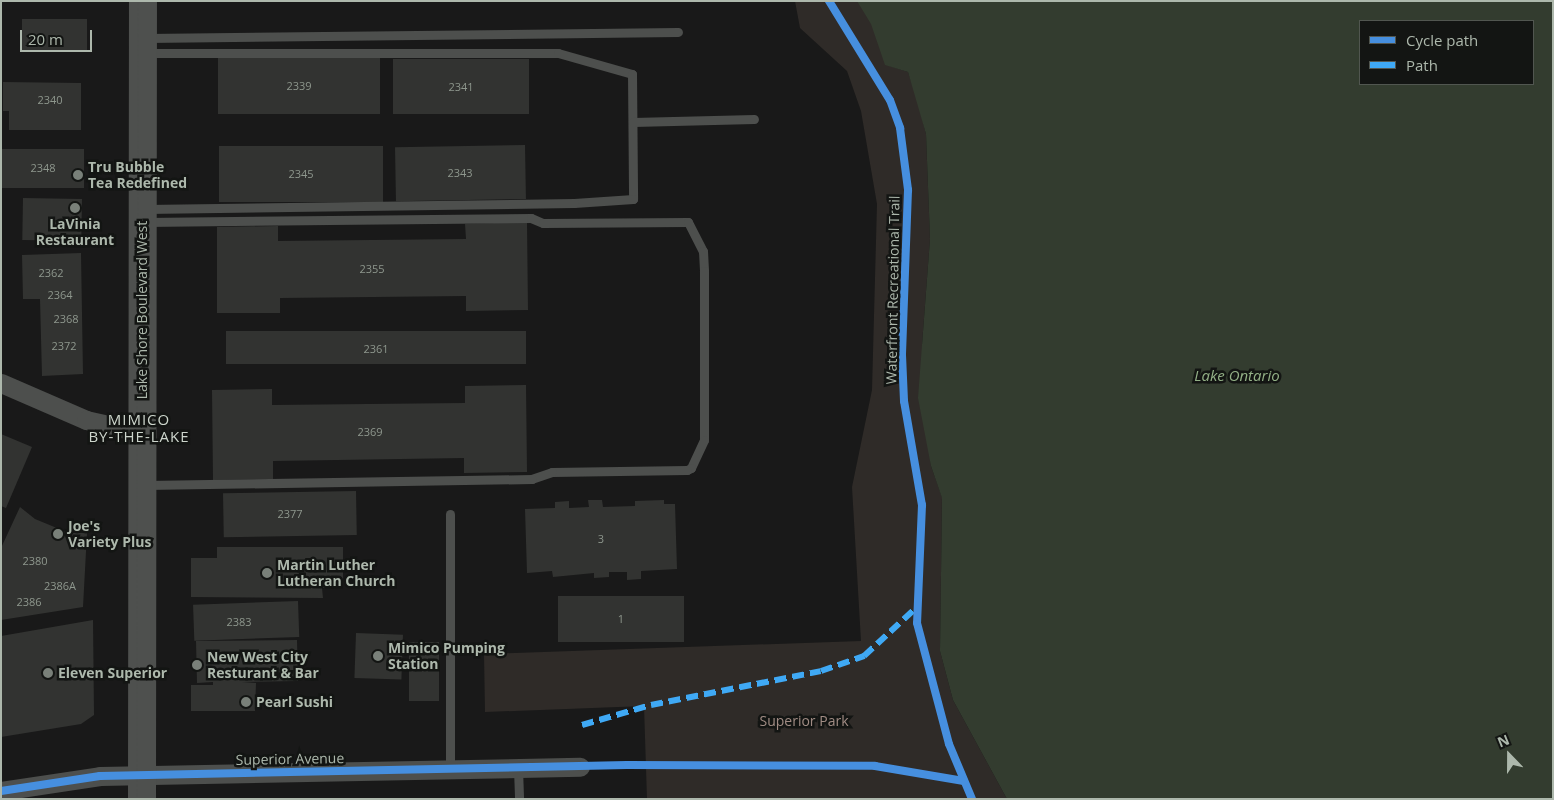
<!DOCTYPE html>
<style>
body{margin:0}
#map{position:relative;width:1554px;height:800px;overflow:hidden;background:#191919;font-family:"Open Sans",sans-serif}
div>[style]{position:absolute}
.green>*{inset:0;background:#2f2b28}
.water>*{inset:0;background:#333c2f}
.building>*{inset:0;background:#323331;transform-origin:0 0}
.service>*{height:9px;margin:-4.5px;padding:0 4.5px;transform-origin:4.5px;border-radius:4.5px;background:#4d4f4d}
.minor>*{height:19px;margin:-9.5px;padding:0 9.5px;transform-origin:9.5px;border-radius:9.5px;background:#4d4f4d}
.primary>*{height:28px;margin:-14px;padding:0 14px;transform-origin:14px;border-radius:14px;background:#4e504e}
.tram>*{height:1px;margin:-0.5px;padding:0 0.5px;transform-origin:0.5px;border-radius:0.5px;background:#4e504e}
.quiet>*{height:6px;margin-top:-3px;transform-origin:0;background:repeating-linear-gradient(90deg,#3fa9f5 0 12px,transparent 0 18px)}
.cycleway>*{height:8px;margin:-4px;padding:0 4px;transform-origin:4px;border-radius:4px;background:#468fdf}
.dots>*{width:14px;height:14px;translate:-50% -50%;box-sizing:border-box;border:2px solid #131513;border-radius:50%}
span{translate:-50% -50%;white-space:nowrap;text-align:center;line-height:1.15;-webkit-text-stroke:5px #131513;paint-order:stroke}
.number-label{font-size:11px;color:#8e978d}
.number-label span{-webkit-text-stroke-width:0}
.poi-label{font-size:14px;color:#adb8ac;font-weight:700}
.left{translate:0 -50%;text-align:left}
.street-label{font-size:14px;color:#adb8ac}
.park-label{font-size:14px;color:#a18c84}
.water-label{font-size:15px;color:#93b086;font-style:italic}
.neighbourhood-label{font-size:15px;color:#cdd5cc;letter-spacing:1px}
.frame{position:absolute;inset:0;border:2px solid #adb8ac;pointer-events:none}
.legend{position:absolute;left:1359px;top:20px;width:175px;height:65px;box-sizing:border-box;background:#131513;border:1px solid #515650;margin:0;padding:6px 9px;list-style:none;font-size:15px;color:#adb8ac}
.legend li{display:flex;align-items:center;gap:10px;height:25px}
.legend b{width:25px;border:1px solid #515650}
.north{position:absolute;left:1484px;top:730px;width:50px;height:50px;-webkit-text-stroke:4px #131513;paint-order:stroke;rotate:338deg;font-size:14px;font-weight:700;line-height:20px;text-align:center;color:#adb8ac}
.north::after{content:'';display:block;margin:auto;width:18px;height:22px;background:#adb8ac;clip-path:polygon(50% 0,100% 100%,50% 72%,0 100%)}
.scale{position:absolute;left:20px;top:30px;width:72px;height:22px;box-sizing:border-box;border:2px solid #adb8ac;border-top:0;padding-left:6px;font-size:15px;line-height:18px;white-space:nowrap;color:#adb8ac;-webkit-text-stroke:4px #131513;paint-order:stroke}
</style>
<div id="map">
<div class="green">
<i style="clip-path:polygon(795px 1px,881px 1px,890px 66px,908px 72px,917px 98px,926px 134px,930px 239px,922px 345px,931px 466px,942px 497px,940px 651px,953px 700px,1007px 799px,647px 799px,644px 706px,485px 712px,484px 654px,861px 641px,852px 487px,872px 390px,877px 204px,861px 111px,847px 71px,800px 28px)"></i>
</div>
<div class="water">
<i style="clip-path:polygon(evenodd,857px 1px,1553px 1px,1553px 799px,1007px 799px,953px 700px,940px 651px,942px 498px,931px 466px,918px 398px,930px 239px,926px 134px,908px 72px,885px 65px,871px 24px,857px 1px,1360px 21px,1533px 21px,1533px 84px,1360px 84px,1360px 21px)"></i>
</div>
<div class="building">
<i style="left:22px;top:19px;width:65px;height:31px"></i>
<i style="left:218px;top:58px;width:162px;height:56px"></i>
<i style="left:529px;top:59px;width:55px;height:136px;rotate:90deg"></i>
<i style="clip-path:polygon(3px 82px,81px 83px,81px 130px,9px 130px,9px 111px,3px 111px)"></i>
<i style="left:525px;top:145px;width:54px;height:130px;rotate:89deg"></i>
<i style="left:219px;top:146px;width:164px;height:56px"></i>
<i style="left:1px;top:149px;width:83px;height:39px"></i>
<i style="left:23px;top:198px;width:59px;height:42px;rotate:1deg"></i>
<i style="clip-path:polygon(527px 222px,528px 310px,466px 311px,466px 296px,280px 298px,280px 313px,217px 313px,217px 227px,278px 226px,278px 241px,466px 239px,465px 224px)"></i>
<i style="clip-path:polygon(81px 253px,83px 374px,42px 376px,40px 299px,23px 299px,22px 255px)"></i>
<i style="left:526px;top:331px;width:33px;height:300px;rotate:90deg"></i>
<i style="clip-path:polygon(526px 385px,527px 472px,464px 473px,464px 458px,273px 461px,273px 479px,213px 480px,212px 390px,272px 389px,272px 405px,465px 403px,465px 386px)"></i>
<i style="clip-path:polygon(1px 434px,32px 447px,6px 508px,1px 506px)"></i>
<i style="left:356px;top:491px;width:44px;height:133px;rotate:89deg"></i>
<i style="clip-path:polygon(588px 500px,602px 500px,603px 507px,635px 506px,635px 501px,664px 500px,664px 504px,675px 504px,677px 569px,641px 571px,641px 579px,627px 580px,627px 572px,609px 572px,609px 577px,594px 578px,594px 573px,553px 577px,552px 571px,527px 573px,525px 509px,555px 508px,555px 502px,569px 501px,569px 508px,589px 507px)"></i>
<i style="clip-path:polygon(20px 507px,35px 519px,69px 533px,87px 533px,83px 607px,1px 620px,1px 548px)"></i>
<i style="clip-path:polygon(217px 547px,343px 547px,343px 588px,322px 588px,323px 598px,191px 597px,191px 558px,217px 558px)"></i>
<i style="left:558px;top:596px;width:126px;height:46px"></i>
<i style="left:298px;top:601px;width:36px;height:105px;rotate:88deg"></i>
<i style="clip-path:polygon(93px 620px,94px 715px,81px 724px,1px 737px,1px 636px)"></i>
<i style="left:356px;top:633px;width:47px;height:45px;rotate:2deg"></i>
<i style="clip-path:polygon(297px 640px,298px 681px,242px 682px,256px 683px,255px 711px,191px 711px,191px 685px,213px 685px,213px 682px,197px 683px,196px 641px)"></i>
<i style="left:409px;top:642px;width:30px;height:59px"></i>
</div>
<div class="service">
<i style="left:146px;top:38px;width:532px;rotate:-0.65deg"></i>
<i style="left:144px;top:53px;width:414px"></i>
<i style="left:558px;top:53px;width:77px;rotate:15.8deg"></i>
<i style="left:632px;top:74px;width:125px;rotate:89.5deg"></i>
<i style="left:633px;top:199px;width:59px;rotate:176.1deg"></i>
<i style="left:574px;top:203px;width:429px;rotate:179.2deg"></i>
<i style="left:633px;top:122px;width:121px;rotate:-1.4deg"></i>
<i style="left:145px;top:222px;width:386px;rotate:-0.6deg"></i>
<i style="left:531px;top:218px;width:13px;rotate:23deg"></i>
<i style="left:543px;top:223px;width:145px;rotate:-0.4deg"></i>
<i style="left:688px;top:222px;width:33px;rotate:63deg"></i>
<i style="left:703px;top:251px;width:20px;rotate:87deg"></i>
<i style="left:704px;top:271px;width:169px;rotate:90deg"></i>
<i style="left:704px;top:440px;width:31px;rotate:115deg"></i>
<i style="left:691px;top:468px;width:4px;rotate:153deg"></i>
<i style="left:687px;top:470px;width:135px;rotate:179.2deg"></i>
<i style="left:552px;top:472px;width:21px;rotate:161deg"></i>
<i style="left:532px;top:479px;width:386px;rotate:179.1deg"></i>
<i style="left:450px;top:514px;width:255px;rotate:90deg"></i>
<i style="left:518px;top:768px;width:31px;rotate:88deg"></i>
</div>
<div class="minor">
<i style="left:1px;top:383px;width:93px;rotate:23.5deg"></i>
<i style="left:86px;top:420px;width:59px;rotate:12.6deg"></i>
<i style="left:1px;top:791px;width:100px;rotate:-8.6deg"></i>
<i style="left:100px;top:776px;width:480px;rotate:-1.1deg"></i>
</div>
<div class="primary">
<i style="left:142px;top:799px;width:798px;rotate:-89.93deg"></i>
</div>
<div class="tram">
<i style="left:136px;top:799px;width:798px;rotate:-89.86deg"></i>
<i style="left:148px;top:799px;width:798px;rotate:-90deg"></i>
</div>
<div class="quiet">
<i style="left:582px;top:725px;width:72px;rotate:-16.2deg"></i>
<i style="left:651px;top:705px;width:173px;rotate:-11.3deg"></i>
<i style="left:821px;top:671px;width:46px;rotate:-19.2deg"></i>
<i style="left:864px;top:656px;width:74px;rotate:-42.8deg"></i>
</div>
<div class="cycleway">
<i style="left:829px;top:1px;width:116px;rotate:58.4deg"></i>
<i style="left:890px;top:100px;width:30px;rotate:70deg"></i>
<i style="left:900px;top:128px;width:63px;rotate:82.6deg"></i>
<i style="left:908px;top:190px;width:165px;rotate:92.1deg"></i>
<i style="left:902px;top:355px;width:46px;rotate:87.5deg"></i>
<i style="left:904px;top:401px;width:106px;rotate:80.2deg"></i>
<i style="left:922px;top:505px;width:118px;rotate:92.4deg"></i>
<i style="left:917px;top:623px;width:125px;rotate:75.2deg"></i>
<i style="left:949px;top:744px;width:60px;rotate:67.3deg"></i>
<i style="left:1px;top:791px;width:100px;rotate:-8.6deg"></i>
<i style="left:100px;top:776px;width:527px;rotate:-1.2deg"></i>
<i style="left:627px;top:765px;width:248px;rotate:0.2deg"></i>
<i style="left:875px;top:766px;width:90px;rotate:9.6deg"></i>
</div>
<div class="dots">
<i style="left:78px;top:175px;background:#798079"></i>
<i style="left:75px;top:208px;background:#798079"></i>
<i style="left:58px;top:534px;background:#798079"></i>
<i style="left:267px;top:573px;background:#798079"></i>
<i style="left:378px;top:656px;background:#798079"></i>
<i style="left:197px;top:665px;background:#798079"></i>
<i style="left:48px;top:673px;background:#798079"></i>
<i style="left:246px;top:702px;background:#798079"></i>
</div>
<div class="number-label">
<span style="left:299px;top:86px">2339</span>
<span style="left:461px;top:87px">2341</span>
<span style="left:50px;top:100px">2340</span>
<span style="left:43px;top:168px">2348</span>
<span style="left:460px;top:173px">2343</span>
<span style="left:301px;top:174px">2345</span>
<span style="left:372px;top:269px">2355</span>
<span style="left:51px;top:273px">2362</span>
<span style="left:60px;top:295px">2364</span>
<span style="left:66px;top:319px">2368</span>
<span style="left:64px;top:346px">2372</span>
<span style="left:376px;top:349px">2361</span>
<span style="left:370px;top:432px">2369</span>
<span style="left:290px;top:514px">2377</span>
<span style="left:601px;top:539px">3</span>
<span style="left:35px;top:561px">2380</span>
<span style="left:60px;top:586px">2386A</span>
<span style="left:29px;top:602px">2386</span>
<span style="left:621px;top:619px">1</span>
<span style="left:239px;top:622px">2383</span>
</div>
<div class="poi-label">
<span class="left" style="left:88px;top:175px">Tru Bubble<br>Tea Redefined</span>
<span style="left:75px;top:232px">LaVinia<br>Restaurant</span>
<span class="left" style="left:68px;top:534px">Joe's<br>Variety Plus</span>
<span class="left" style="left:277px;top:573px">Martin Luther<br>Lutheran Church</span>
<span class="left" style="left:388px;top:656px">Mimico Pumping<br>Station</span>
<span class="left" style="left:207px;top:665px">New West City<br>Resturant &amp; Bar</span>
<span class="left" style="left:58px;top:673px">Eleven Superior</span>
<span class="left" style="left:256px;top:702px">Pearl Sushi</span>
</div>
<div class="street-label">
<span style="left:893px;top:290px;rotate:-89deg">Waterfront Recreational Trail</span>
<span style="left:142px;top:310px;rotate:-90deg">Lake Shore Boulevard West</span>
<span style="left:290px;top:759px;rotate:-1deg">Superior Avenue</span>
</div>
<div class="park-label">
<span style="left:804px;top:721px">Superior Park</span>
</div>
<div class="water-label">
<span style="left:1237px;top:376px">Lake Ontario</span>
</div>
<div class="neighbourhood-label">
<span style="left:139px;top:428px">MIMICO<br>BY-THE-LAKE</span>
</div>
<div class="frame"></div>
<ul class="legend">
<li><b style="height:6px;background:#468fdf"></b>Cycle path</li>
<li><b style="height:6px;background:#3fa9f5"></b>Path</li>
</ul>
<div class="north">N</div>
<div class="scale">20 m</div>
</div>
